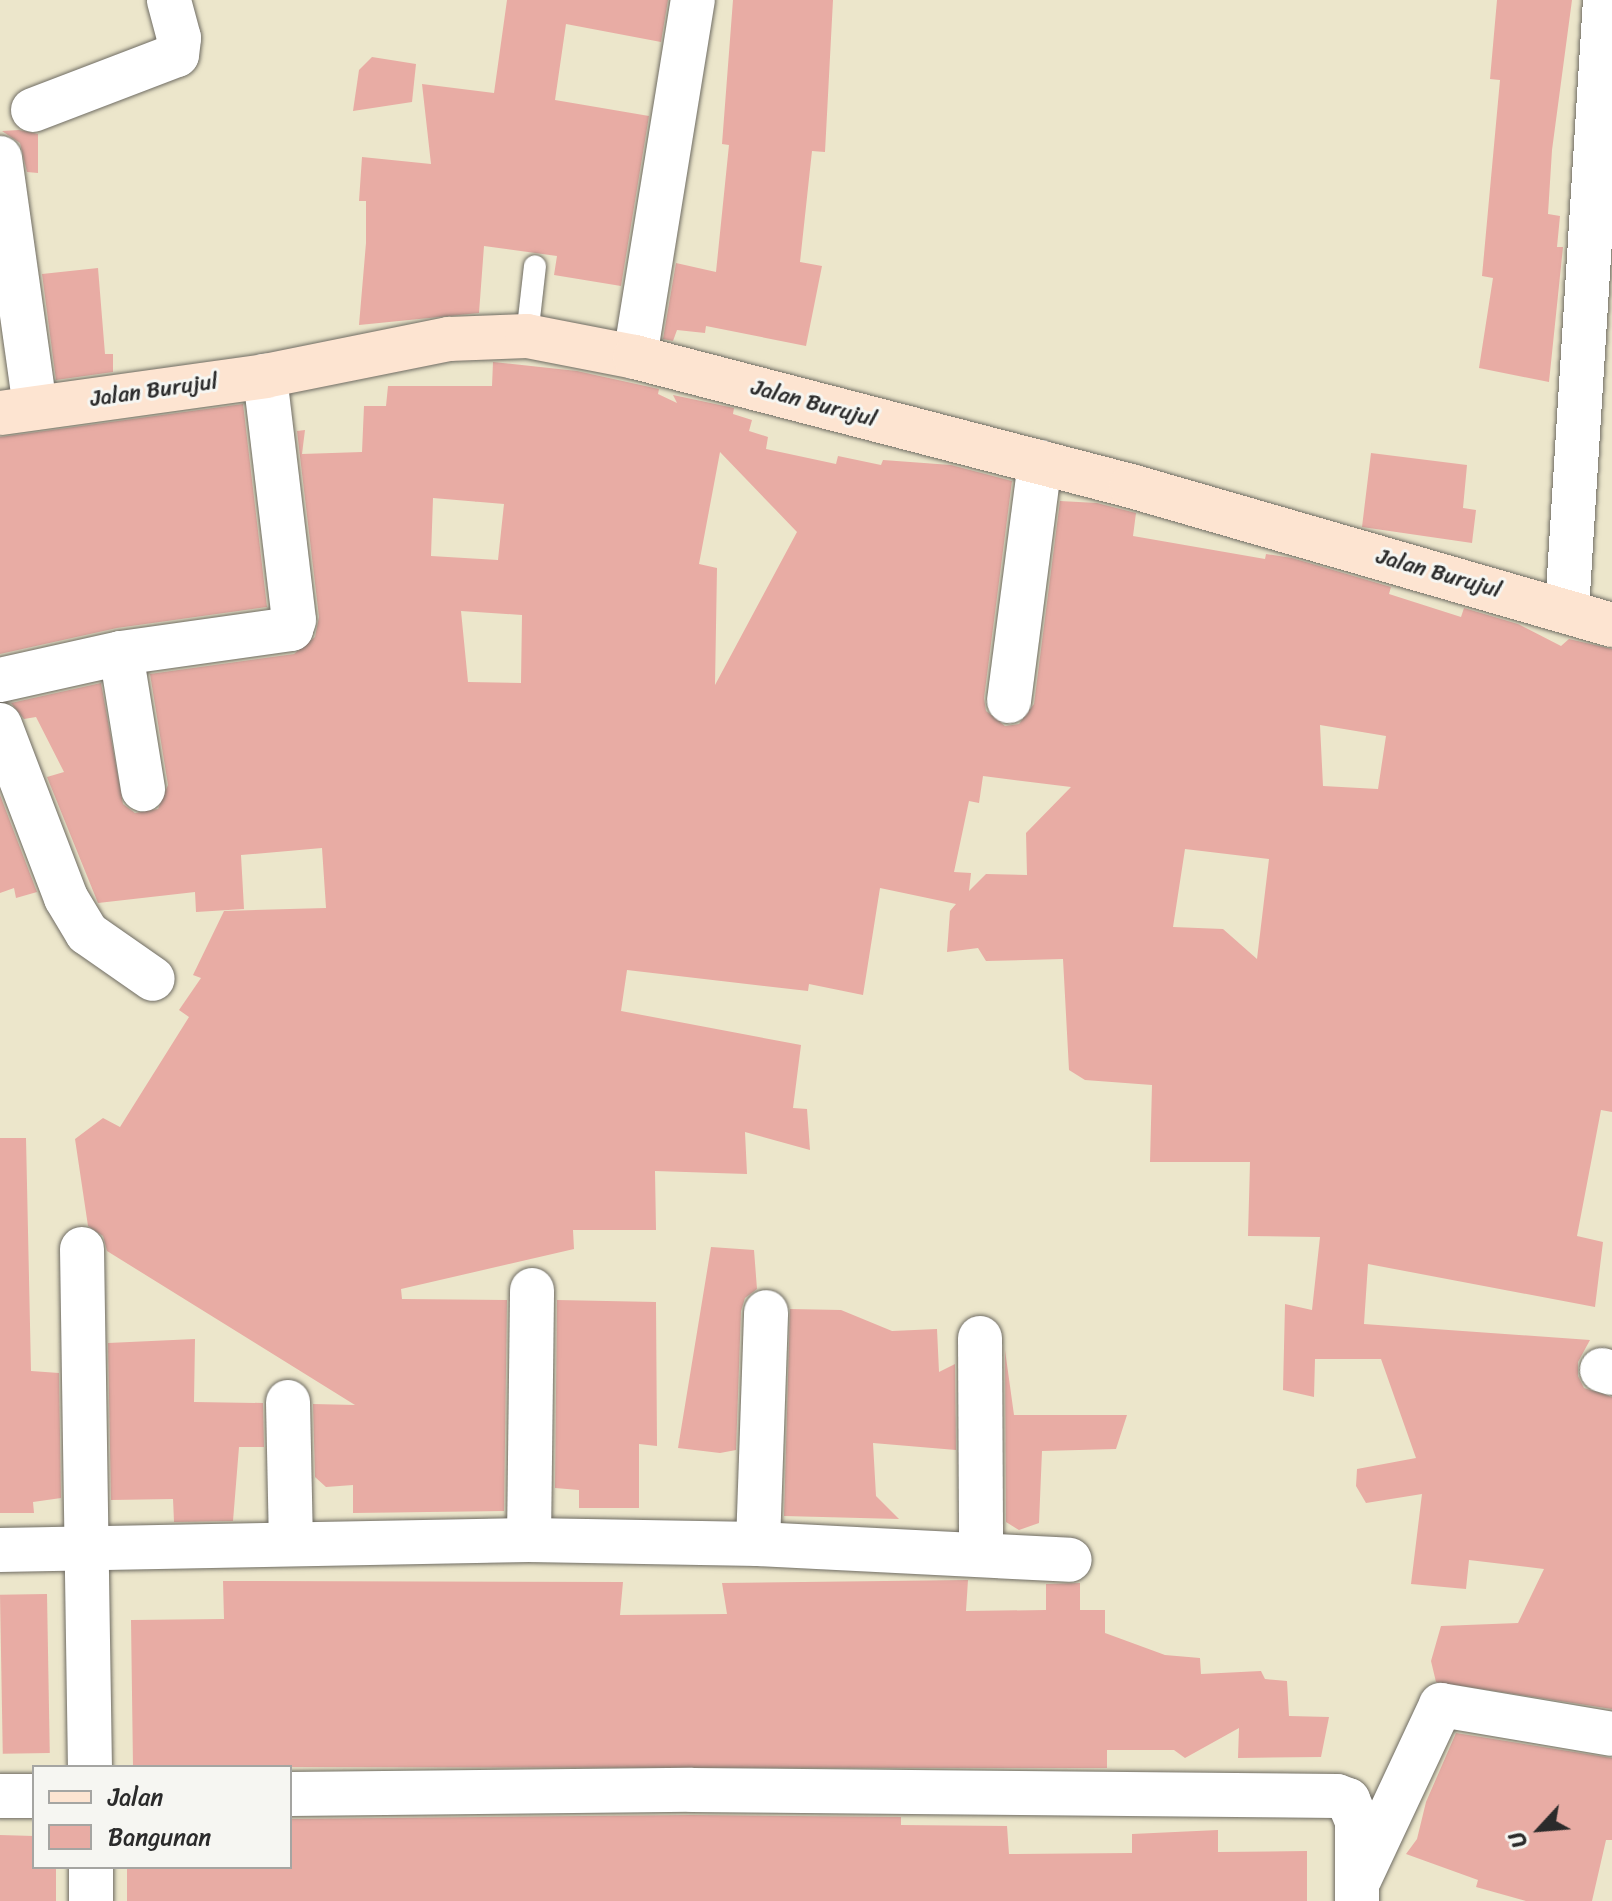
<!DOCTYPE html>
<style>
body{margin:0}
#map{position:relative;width:1612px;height:1901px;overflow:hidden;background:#ece6cb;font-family:Sriracha,sans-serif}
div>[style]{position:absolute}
.building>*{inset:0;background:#e8aca4;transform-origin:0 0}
.roads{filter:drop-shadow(0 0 2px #6f6c63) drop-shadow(0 0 2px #6f6c63)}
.lane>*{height:22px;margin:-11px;padding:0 11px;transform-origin:11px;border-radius:11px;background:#fff}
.street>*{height:44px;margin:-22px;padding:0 22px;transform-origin:22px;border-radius:22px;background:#fff}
.secondary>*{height:44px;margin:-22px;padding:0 22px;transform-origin:22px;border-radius:22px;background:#fde4d1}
span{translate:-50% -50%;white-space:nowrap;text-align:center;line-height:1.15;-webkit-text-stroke:6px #f6f6f2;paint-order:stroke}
.street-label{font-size:22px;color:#2b2b2b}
.legend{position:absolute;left:32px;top:1765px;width:260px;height:104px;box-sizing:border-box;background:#f6f6f2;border:2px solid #a5a5a2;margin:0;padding:10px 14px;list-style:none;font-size:24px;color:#2b2b2b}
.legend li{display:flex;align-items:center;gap:16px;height:40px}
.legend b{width:40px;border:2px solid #a5a5a2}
.north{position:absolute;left:1500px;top:1789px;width:80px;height:80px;-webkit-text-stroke:6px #f6f6f2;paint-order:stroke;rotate:244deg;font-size:22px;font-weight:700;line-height:32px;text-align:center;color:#2b2b2b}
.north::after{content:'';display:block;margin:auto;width:28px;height:36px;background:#2b2b2b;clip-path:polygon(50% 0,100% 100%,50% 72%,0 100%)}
</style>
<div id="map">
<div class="building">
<i style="clip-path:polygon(507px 0,668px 0,661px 42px,566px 24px,555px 100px,649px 116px,621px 286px,554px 275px,557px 256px,484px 246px,479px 313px,359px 325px,366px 243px,366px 201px,359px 201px,362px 157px,431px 164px,422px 84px,494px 93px)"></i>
<i style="clip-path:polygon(733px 0,833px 0,825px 152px,812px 151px,800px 262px,822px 266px,806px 346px,706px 326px,705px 333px,677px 330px,673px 341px,663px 339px,676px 263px,716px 272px,729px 145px,722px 144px)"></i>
<i style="clip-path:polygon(1497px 0,1572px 0,1552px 150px,1548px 214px,1560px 216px,1557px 247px,1563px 247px,1549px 382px,1479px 368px,1493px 278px,1482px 276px,1500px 80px,1490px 79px)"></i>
<i style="clip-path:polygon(372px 57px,416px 64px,412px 102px,353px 111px,359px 70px)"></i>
<i style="clip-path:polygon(19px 130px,38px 134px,38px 173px,27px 172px,20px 143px,2px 131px)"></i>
<i style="clip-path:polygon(98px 268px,105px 354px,113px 354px,113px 372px,56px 380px,42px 274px)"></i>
<i style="clip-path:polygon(evenodd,493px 362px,577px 371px,659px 389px,658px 394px,677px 403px,673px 395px,734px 408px,733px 414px,752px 420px,749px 431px,768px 437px,766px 449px,836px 464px,838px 456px,881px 465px,883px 460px,951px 465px,1012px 481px,984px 698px,986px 711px,1005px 726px,1019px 724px,1034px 704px,1060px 501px,1097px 503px,1136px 513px,1133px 536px,1265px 559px,1266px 554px,1292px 558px,1391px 587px,1389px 594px,1461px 617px,1464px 608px,1518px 624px,1561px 646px,1569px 639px,1612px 649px,1612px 1112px,1601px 1110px,1577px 1236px,1603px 1242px,1595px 1307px,1368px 1264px,1364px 1324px,1590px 1340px,1578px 1362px,1578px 1376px,1584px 1388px,1612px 1397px,1612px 1709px,1436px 1682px,1431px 1661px,1441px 1626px,1518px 1623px,1544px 1569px,1469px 1560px,1466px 1589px,1411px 1584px,1422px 1494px,1366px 1503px,1356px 1486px,1357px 1469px,1416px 1458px,1381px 1359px,1315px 1359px,1314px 1397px,1283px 1390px,1285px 1304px,1312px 1310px,1320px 1237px,1248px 1236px,1250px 1162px,1150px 1162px,1152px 1085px,1085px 1080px,1069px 1070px,1063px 959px,986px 961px,978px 948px,947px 952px,950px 911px,956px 904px,880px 888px,863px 995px,809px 984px,808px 991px,627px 970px,621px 1011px,801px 1045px,793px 1108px,807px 1109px,810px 1150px,745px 1132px,747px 1174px,655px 1171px,656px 1230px,573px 1230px,574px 1249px,401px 1289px,402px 1299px,507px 1300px,504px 1511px,353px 1513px,353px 1485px,326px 1487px,315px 1477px,313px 1404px,355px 1405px,107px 1251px,103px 1236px,88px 1226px,75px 1139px,103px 1118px,120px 1127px,189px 1017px,179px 1010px,201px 978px,193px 975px,224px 911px,326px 908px,322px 848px,241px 855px,244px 909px,196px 912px,195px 892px,98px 903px,47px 777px,64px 772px,36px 717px,24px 719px,11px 703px,101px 683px,123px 804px,135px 813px,158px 809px,168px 785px,150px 674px,294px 654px,315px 637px,319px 617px,297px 431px,305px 430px,302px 454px,362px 452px,364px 406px,386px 406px,388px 386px,492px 386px,493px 362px,720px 452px,797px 532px,715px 685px,717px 568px,699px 564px,720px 452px,493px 362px,433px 498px,504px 504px,498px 560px,431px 556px,433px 498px,493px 362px,461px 611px,522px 615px,521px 683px,468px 682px,461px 611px,493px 362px,1320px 725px,1386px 736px,1378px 789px,1323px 786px,1320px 725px,493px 362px,983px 776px,1071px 787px,1026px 833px,1027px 875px,986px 874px,969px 891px,971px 873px,954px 872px,969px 801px,979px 803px,983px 776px,493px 362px,1185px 849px,1269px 859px,1257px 959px,1223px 929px,1173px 927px,1185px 849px)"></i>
<i style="clip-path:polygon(243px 404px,267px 607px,117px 628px,0 654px,0 437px)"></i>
<i style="clip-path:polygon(1371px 453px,1467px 465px,1463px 508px,1476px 510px,1472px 543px,1362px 527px)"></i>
<i style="clip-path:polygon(0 795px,37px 892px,16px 898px,14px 888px,0 893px)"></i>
<i style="clip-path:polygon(0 1138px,26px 1138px,31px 1371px,59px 1373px,61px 1498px,33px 1502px,34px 1513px,0 1513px)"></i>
<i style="clip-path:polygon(711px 1247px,754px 1250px,757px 1289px,745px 1298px,741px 1311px,736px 1450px,720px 1453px,678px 1448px)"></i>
<i style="clip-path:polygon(557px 1300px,656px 1302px,657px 1446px,639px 1444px,639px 1508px,579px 1508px,579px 1490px,555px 1488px)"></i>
<i style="clip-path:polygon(790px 1309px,841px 1310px,892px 1331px,937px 1329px,939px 1372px,955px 1364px,956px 1450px,873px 1443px,876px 1496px,899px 1519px,784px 1516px)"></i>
<i style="clip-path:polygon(195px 1339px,194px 1402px,263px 1403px,264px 1447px,239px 1447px,233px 1521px,174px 1522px,173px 1499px,111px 1500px,108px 1343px)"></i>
<i style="clip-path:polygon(1005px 1350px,1014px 1415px,1127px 1415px,1116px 1449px,1042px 1451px,1039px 1523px,1019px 1530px,1006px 1522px)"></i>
<i style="clip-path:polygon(968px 1580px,966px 1611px,1046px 1610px,1046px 1584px,1080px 1583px,1080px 1610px,1105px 1610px,1105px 1633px,1165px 1655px,1200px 1658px,1201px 1674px,1261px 1671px,1265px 1679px,1287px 1681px,1289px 1716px,1329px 1717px,1321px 1757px,1238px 1758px,1239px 1728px,1185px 1758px,1174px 1750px,1107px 1750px,1107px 1768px,133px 1767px,131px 1620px,224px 1619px,223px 1581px,623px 1582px,620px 1615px,727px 1614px,722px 1583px)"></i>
<i style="left:47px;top:1594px;width:159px;height:47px;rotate:89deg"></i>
<i style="clip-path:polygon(1456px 1733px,1612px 1758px,1612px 1840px,1606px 1840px,1592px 1901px,1526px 1901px,1476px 1887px,1478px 1880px,1406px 1854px,1417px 1839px,1426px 1802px)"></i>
<i style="clip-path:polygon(692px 1815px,901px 1817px,901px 1825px,1007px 1826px,1009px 1854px,1132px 1853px,1132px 1834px,1218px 1830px,1218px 1852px,1307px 1851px,1307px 1901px,127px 1901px,127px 1867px,290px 1867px,290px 1819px)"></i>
<i style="clip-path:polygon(0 1835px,34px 1836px,34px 1867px,56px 1867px,56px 1901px,0 1901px)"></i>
</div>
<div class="roads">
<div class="lane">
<i style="left:527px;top:336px;width:70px;rotate:-83.5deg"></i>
</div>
<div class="street">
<i style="left:33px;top:110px;width:154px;rotate:-20.9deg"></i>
<i style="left:177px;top:55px;width:17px;rotate:-83deg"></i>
<i style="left:179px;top:38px;width:39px;rotate:-105deg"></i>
<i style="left:0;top:158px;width:252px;rotate:82deg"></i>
<i style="left:635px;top:357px;width:362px;rotate:-80.8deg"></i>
<i style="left:1567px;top:609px;width:610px;rotate:-86.43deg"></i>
<i style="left:121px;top:653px;width:138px;rotate:80.8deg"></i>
<i style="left:0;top:680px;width:124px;rotate:-12.6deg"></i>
<i style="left:121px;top:653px;width:172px;rotate:-8deg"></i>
<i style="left:291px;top:629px;width:9px;rotate:-72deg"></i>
<i style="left:294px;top:620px;width:246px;rotate:-96.8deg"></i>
<i style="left:1009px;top:701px;width:241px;rotate:-82.6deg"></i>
<i style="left:0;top:725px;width:185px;rotate:69.1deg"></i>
<i style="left:66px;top:898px;width:41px;rotate:59deg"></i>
<i style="left:87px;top:933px;width:80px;rotate:34.9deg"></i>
<i style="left:82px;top:1249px;width:518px;rotate:89.12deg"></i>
<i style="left:980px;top:1338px;width:216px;rotate:89.7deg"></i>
<i style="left:1602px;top:1370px;width:10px;rotate:17deg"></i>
<i style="left:288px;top:1402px;width:141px;rotate:88.8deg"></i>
<i style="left:529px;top:1540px;width:250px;rotate:-89.3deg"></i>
<i style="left:758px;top:1544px;width:232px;rotate:-88deg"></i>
<i style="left:0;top:1550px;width:529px;rotate:-1.08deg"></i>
<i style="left:529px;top:1540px;width:229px;rotate:1deg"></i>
<i style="left:758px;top:1544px;width:312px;rotate:2.9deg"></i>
<i style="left:290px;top:1794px;width:402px;rotate:-0.6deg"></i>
<i style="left:692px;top:1790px;width:645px;rotate:0.53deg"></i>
<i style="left:1337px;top:1796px;width:12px;rotate:20deg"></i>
<i style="left:1348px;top:1800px;width:23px;rotate:67deg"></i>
<i style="left:1357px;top:1821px;width:80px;rotate:90deg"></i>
<i style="left:0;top:1796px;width:34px"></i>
<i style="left:1360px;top:1878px;width:191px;rotate:-64.9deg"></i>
<i style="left:1441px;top:1705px;width:173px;rotate:9.6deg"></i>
<i style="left:91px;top:1901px;width:34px;rotate:-90deg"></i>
</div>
<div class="secondary">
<i style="left:0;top:413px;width:268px;rotate:-7.9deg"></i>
<i style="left:265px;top:376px;width:188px;rotate:-11.4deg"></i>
<i style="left:449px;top:339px;width:78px;rotate:-2.2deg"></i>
<i style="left:527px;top:336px;width:110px;rotate:11deg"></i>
<i style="left:635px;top:357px;width:513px;rotate:14.58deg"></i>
<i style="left:1131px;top:486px;width:501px;rotate:16.12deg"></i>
</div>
</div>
<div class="street-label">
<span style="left:154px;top:390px;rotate:-8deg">Jalan Burujul</span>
<span style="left:814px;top:403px;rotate:15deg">Jalan Burujul</span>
<span style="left:1439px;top:573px;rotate:16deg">Jalan Burujul</span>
</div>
<ul class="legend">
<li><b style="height:10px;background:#fde4d1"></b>Jalan</li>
<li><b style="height:22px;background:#e8aca4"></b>Bangunan</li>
</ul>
<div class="north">U</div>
</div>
